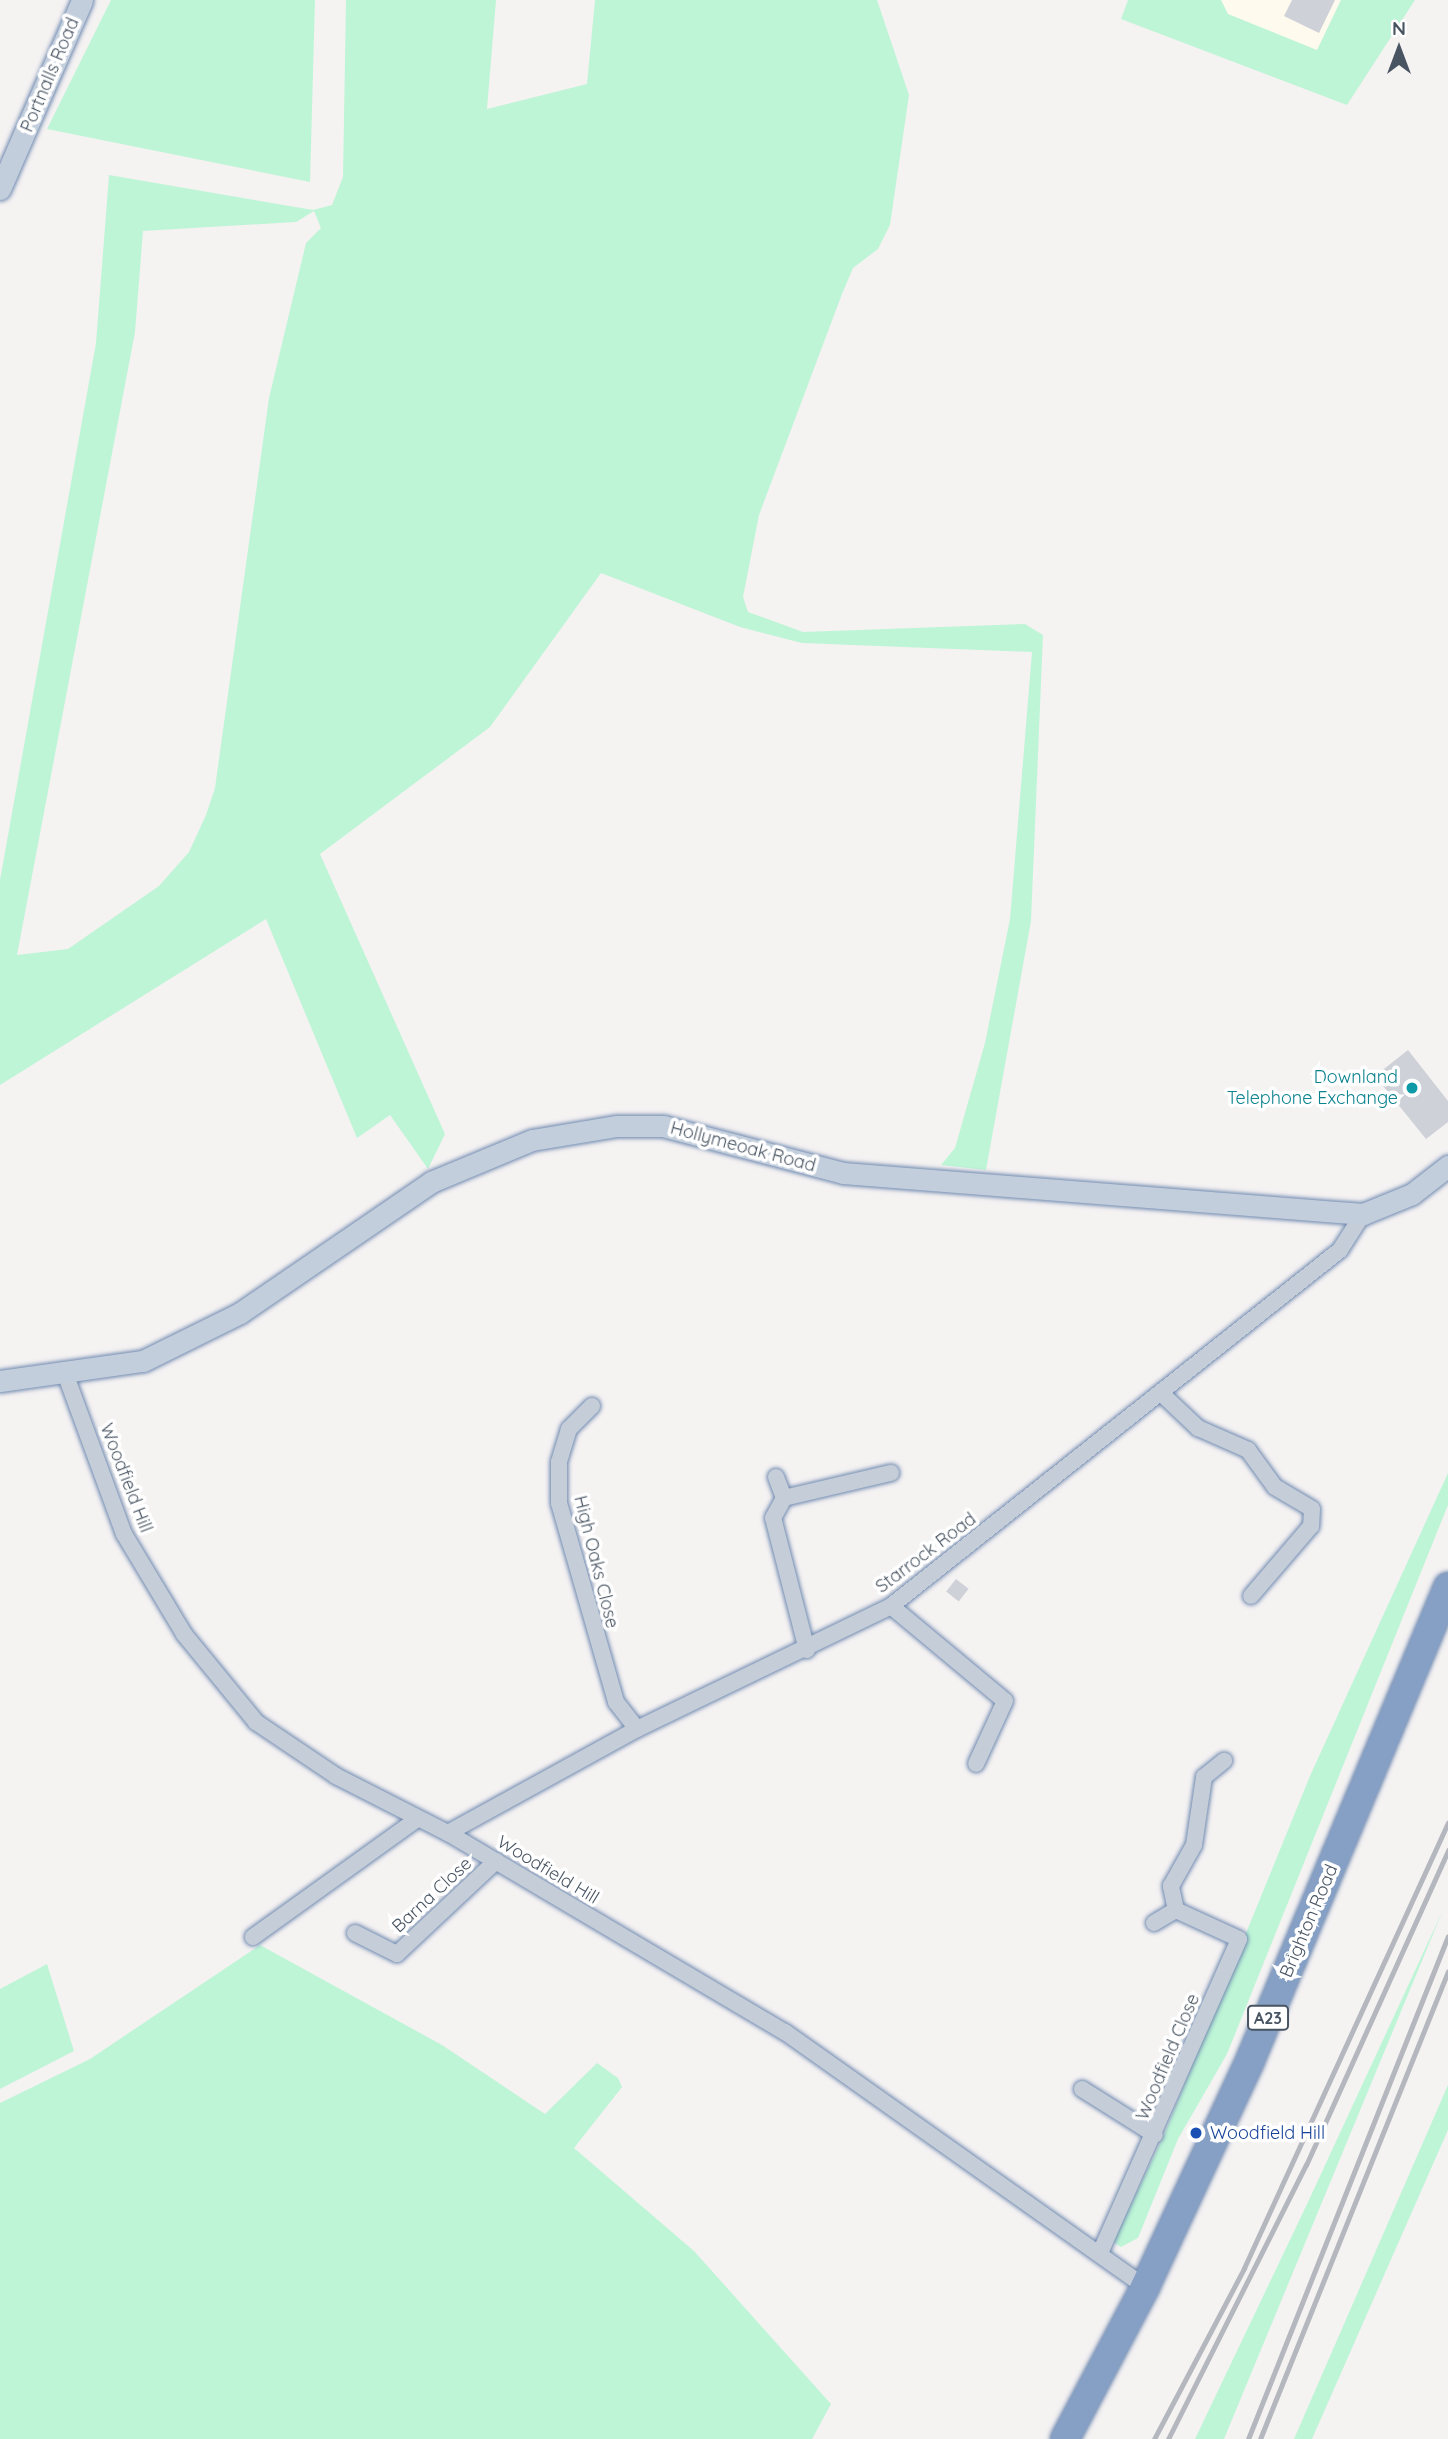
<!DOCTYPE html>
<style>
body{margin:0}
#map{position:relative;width:1448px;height:2439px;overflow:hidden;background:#f5f2f2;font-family:Quicksand,sans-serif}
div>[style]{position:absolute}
.commercial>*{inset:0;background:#fefaed}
.green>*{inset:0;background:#bef5d7}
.building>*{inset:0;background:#ced1d8;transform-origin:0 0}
.roads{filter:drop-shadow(0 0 2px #718bb1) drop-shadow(0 0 2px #718bb1)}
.street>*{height:16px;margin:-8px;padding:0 8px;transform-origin:8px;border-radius:8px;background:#c5cdd8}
.secondary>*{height:21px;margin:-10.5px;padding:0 10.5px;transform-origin:10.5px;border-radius:10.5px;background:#c3cedc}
.highway>*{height:28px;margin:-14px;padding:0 14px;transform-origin:14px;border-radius:14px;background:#86a0c5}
.rail>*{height:5px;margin:-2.5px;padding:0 2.5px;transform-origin:2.5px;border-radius:2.5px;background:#b4b7bd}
.dots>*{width:19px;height:19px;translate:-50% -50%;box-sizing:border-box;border:4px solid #fff;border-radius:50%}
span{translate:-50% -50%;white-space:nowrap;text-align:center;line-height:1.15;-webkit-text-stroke:7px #fff;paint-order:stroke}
.shield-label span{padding:2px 5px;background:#fff;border:2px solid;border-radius:5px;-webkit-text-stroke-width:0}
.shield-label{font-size:16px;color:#485462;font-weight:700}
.street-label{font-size:18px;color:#485462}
.culture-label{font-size:18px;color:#0d838f}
.right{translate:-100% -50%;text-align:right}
.transit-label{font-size:18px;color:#164399}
.left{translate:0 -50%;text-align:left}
.north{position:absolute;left:1364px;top:14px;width:70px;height:70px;-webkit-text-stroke:5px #fff;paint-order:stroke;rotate:0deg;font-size:19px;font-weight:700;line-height:28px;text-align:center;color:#485462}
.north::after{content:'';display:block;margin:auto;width:24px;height:32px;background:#485462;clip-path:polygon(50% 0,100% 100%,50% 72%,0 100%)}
</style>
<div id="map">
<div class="commercial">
<i style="clip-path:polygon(1221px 0,1341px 0,1317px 51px,1228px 14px)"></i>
</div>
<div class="green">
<i style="clip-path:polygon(111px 0,315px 0,310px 182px,47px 129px)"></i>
<i style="clip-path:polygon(evenodd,346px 0,496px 0,487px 109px,587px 84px,595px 0,877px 0,909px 95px,890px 225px,878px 249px,853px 268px,842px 294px,759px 515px,743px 597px,748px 612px,803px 632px,1025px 624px,1043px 635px,1031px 921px,986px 1170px,941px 1165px,955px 1148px,985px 1043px,1010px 919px,1032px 652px,802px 643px,740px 627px,601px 573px,490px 727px,320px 854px,445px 1134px,428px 1169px,390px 1115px,357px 1138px,266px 919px,0 1085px,0 880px,96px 343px,109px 175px,313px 210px,332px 205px,343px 177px,346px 0,314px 211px,321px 228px,306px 243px,269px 398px,215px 788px,206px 815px,189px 852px,159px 886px,68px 949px,17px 955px,135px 332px,143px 231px,296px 222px,314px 211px)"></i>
<i style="clip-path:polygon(1128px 0,1221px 0,1228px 14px,1317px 50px,1341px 0,1415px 0,1347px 105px,1121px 19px)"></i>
<i style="clip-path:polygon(1448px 1473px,1448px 1505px,1227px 2054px,1178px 2139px,1138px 2238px,1121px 2247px,1113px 2242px,1163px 2137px,1310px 1776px)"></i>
<i style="clip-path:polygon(1443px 1910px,1224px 2439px,1195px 2439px,1308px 2202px)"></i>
<i style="clip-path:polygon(260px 1945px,442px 2045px,545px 2114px,597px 2063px,618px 2078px,622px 2087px,574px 2148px,694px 2251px,831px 2404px,812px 2439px,0 2439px,0 2103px,90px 2059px)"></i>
<i style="clip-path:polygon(47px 1964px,74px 2051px,0 2089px,0 1989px)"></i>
<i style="clip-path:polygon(1448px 2085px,1448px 2130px,1312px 2439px,1294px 2439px)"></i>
</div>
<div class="building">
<i style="clip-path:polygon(1292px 0,1335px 0,1319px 33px,1284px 16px)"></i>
<i style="clip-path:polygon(1408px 1050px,1448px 1101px,1448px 1122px,1426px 1139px,1375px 1076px)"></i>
<i style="left:956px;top:1579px;width:16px;height:16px;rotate:38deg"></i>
</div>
<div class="roads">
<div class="street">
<i style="left:65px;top:1373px;width:171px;rotate:69.9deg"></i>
<i style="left:124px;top:1534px;width:117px;rotate:59deg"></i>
<i style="left:184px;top:1634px;width:114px;rotate:50.7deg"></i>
<i style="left:256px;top:1722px;width:97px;rotate:34deg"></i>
<i style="left:336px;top:1776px;width:126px;rotate:27deg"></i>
<i style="left:448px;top:1833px;width:391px;rotate:30.6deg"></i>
<i style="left:785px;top:2032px;width:441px;rotate:35.3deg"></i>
<i style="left:1162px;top:1394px;width:50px;rotate:43.4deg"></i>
<i style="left:1198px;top:1428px;width:55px;rotate:23.7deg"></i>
<i style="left:1248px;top:1450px;width:46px;rotate:53.9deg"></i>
<i style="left:1275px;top:1487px;width:43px;rotate:30.7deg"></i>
<i style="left:1312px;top:1509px;width:17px;rotate:93deg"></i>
<i style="left:1311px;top:1526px;width:92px;rotate:130.6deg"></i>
<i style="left:592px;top:1406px;width:33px;rotate:135deg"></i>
<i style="left:569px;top:1429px;width:34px;rotate:107deg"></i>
<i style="left:559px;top:1462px;width:41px;rotate:90deg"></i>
<i style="left:559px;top:1503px;width:207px;rotate:74deg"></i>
<i style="left:616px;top:1702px;width:34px;rotate:52deg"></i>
<i style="left:776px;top:1477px;width:22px;rotate:69deg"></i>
<i style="left:891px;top:1606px;width:148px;rotate:39.8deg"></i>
<i style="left:1005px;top:1701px;width:69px;rotate:114.7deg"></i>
<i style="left:807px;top:1650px;width:136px;rotate:-104.4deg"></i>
<i style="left:773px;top:1518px;width:23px;rotate:-61deg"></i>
<i style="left:784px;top:1498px;width:110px;rotate:-13.2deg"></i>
<i style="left:448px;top:1833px;width:216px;rotate:-28.8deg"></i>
<i style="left:637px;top:1729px;width:282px;rotate:-25.8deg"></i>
<i style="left:891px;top:1606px;width:573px;rotate:-38.41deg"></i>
<i style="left:1340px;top:1250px;width:43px;rotate:-57.4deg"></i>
<i style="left:1154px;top:1923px;width:26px;rotate:-31deg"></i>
<i style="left:355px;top:1933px;width:47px;rotate:26.6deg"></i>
<i style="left:397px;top:1954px;width:136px;rotate:-43.2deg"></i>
<i style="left:253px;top:1937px;width:202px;rotate:-35.7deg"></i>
<i style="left:1082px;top:2089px;width:86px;rotate:32.2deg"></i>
<i style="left:1100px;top:2253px;width:343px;rotate:-66.1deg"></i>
<i style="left:1239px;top:1939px;width:69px;rotate:-155.3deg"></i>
<i style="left:1176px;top:1910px;width:25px;rotate:-102deg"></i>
<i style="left:1171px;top:1886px;width:47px;rotate:-60.7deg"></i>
<i style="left:1194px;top:1845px;width:69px;rotate:-81.6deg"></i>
<i style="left:1204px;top:1777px;width:26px;rotate:-39deg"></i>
</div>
<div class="secondary">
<i style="left:0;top:189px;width:206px;rotate:-66.5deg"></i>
<i style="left:0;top:1381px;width:144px;rotate:-8deg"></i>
<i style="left:143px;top:1361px;width:108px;rotate:-26.3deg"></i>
<i style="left:240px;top:1313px;width:232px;rotate:-34.4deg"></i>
<i style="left:431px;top:1182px;width:109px;rotate:-22.6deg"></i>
<i style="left:532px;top:1140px;width:86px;rotate:-9.4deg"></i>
<i style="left:617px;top:1126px;width:46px"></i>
<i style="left:663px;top:1126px;width:186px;rotate:14.6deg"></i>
<i style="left:843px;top:1173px;width:522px;rotate:4.51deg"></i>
<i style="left:1363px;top:1214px;width:53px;rotate:-22.2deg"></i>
<i style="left:1412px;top:1194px;width:46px;rotate:-37.9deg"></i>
</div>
<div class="highway">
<i style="left:1065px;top:2439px;width:172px;rotate:-62.2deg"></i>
<i style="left:1145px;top:2287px;width:247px;rotate:-65.1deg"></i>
<i style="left:1249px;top:2063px;width:516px;rotate:-67.31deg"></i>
</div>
</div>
<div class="rail">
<i style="left:1154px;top:2439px;width:193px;rotate:-62.2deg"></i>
<i style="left:1244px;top:2268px;width:490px;rotate:-65.4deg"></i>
<i style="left:1168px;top:2439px;width:307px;rotate:-63.3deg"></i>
<i style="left:1306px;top:2165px;width:346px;rotate:-65.7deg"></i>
<i style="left:1248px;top:2439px;width:541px;rotate:-68.32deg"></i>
<i style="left:1260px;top:2439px;width:504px;rotate:-68.11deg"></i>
</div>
<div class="dots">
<i style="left:1412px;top:1088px;background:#0f9aa8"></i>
<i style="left:1196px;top:2133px;background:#1a4fb4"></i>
</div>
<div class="shield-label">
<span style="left:1268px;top:2018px">A23</span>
</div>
<div class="street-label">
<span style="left:50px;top:75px;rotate:-67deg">Portnalls Road</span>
<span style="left:743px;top:1147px;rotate:15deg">Hollymeoak Road</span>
<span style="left:126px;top:1478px;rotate:69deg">Woodfield Hill</span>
<span style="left:926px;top:1553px;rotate:-37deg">Starrock Road</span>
<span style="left:596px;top:1562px;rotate:76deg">High Oaks Close</span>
<span style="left:548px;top:1870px;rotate:31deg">Woodfield Hill</span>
<span style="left:432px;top:1895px;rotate:-43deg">Barna Close</span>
<span style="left:1309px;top:1921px;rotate:-67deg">Brighton Road</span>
<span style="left:1168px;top:2057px;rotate:-67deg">Woodfield Close</span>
</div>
<div class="culture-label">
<span class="right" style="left:1398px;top:1088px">Downland<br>Telephone Exchange</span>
</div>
<div class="transit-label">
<span class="left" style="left:1210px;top:2133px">Woodfield Hill</span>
</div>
<div class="north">N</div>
</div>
